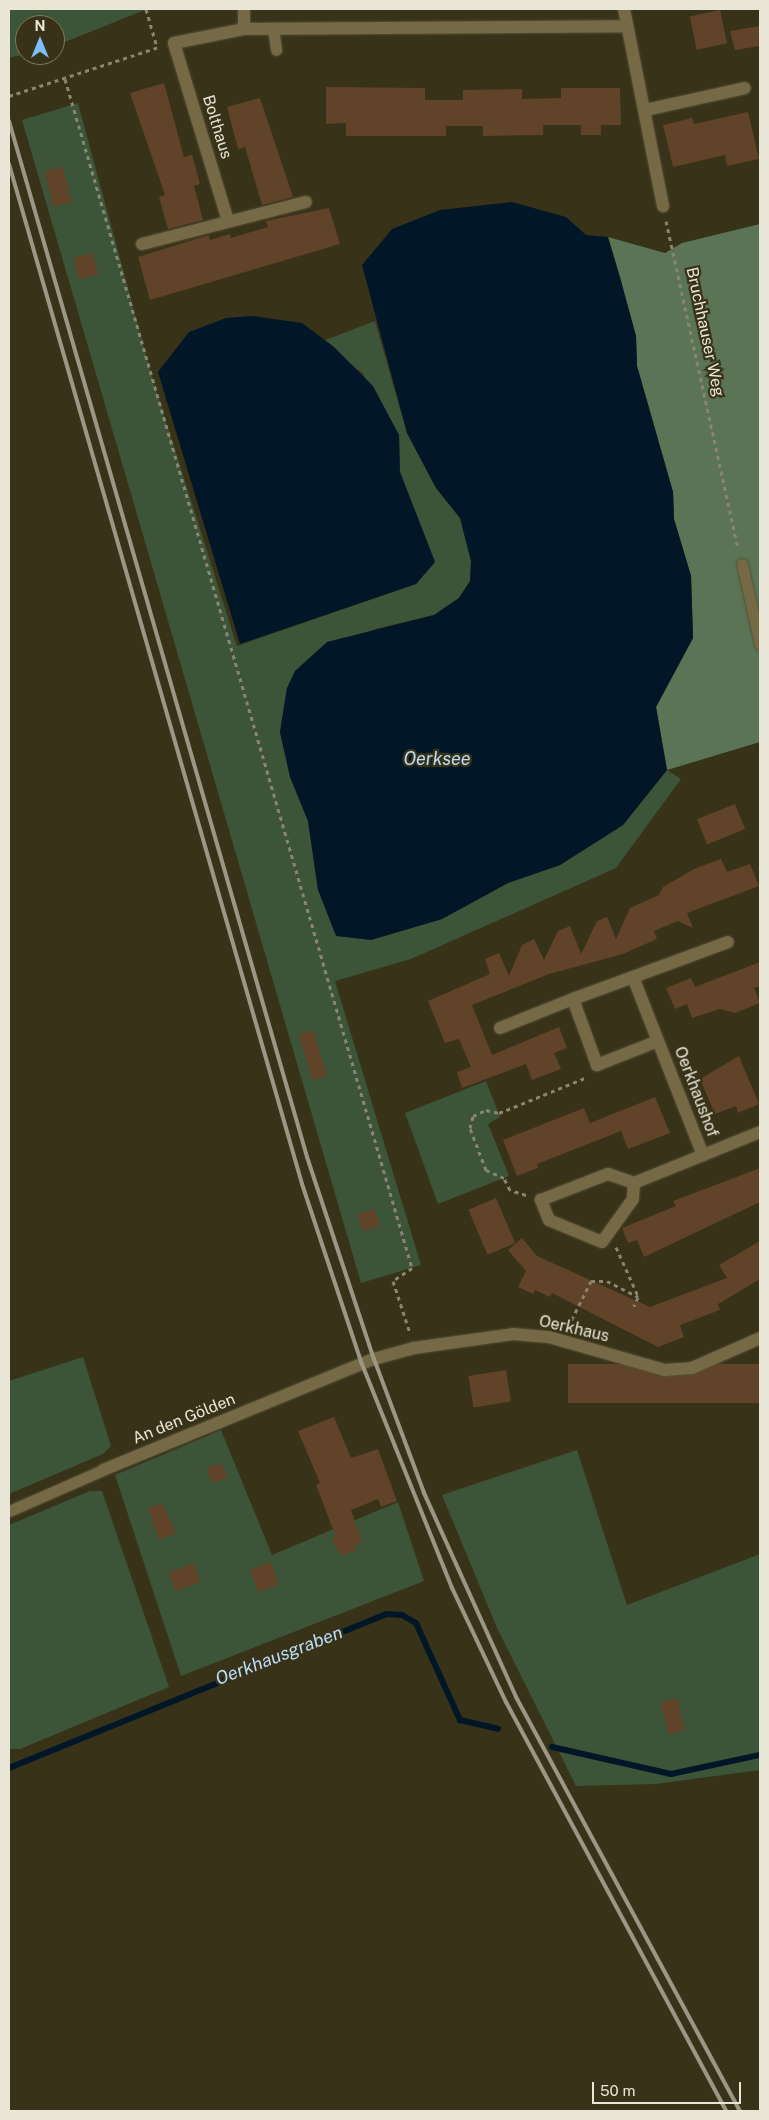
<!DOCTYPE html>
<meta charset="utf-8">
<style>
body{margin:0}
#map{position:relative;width:769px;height:2120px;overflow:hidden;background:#383218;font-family:"Public Sans",sans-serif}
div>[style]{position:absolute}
.green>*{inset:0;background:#3c5438}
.forest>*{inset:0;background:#5a7455}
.water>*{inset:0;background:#011728}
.stream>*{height:6px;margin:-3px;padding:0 3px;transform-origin:3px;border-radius:3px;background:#011728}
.building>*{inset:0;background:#614329;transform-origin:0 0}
.path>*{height:3px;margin-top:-1.5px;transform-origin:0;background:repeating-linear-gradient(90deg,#8a8570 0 4px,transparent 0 8px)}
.roads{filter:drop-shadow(0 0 1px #544f37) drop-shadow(0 0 1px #544f37)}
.lane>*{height:11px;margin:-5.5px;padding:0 5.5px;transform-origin:5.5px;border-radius:5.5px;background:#756946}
.street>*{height:12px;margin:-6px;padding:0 6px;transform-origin:6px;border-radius:6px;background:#756946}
.rail>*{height:4px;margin:-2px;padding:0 2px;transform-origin:2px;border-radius:2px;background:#9c9784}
span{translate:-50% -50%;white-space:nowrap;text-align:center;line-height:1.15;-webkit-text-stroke:4.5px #383218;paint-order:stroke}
.street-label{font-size:16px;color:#eae6d7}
.water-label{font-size:18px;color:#bbddf9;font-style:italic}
.frame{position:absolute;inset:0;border:10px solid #eae6d7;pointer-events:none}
.north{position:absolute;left:15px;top:15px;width:50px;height:50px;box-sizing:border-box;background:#383218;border:1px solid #7f7a64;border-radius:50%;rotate:0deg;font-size:14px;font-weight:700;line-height:20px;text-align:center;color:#eae6d7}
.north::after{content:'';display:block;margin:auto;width:18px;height:22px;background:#7fbdfa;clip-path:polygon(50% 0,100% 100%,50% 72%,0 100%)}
.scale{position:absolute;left:592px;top:2082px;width:149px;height:22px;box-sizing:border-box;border:2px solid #eae6d7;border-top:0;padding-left:6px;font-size:15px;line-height:18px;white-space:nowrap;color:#eae6d7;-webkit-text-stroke:4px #383218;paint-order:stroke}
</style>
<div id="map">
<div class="green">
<i style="clip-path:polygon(9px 9px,147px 9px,55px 46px,55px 25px,25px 25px,25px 54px,9px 58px)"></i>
<i style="clip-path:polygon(78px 103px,152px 377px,237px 646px,416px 584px,435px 562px,400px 472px,399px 435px,363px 374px,323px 341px,375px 321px,407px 433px,436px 488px,460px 518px,471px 561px,470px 581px,459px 598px,434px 615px,375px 629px,287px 688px,280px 732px,290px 777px,308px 821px,318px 890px,371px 940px,442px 919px,508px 883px,560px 865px,623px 825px,667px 770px,681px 779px,616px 868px,411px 959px,335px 981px,421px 1265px,361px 1283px,22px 120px)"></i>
<i style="clip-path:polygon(486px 1081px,500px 1117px,488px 1124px,509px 1176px,438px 1204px,405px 1113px)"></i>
<i style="clip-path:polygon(83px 1357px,111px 1446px,103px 1454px,9px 1494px,9px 1381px)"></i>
<i style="clip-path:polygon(221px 1430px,272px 1555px,398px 1502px,424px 1581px,181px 1676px,115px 1475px)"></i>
<i style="clip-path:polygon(577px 1450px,627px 1605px,760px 1554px,760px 1770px,656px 1784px,576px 1786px,497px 1628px,442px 1495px)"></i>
<i style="clip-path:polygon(90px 1491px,102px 1491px,169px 1687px,20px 1749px,9px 1749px,9px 1525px)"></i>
</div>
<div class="forest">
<i style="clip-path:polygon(760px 224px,760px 742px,667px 770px,656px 707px,693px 638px,691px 576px,674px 519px,673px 492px,637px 366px,636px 336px,608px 237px,665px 253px,682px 243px)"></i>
</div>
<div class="water">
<i style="clip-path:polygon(512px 202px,566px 217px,586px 235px,608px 237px,620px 277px,636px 336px,637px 366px,673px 492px,674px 519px,691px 576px,693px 638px,656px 707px,667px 770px,623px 825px,560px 865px,508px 883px,442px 919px,371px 940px,336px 936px,318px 890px,308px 821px,290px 777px,280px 732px,287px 688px,295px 671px,327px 642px,434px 615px,459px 598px,470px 581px,471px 561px,460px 518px,436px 488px,407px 433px,362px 265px,392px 229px,440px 210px)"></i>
<i style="clip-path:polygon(252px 316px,302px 323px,334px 347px,373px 386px,399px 435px,400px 472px,435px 562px,416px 584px,240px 644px,158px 372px,189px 332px,226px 318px)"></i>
</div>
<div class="stream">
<i style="left:552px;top:1747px;width:122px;rotate:12.8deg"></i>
<i style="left:671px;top:1774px;width:91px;rotate:-12.1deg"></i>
<i style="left:9px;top:1768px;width:407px;rotate:-22.2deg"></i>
<i style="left:386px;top:1614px;width:16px;rotate:4deg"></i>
<i style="left:402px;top:1615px;width:16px;rotate:30deg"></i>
<i style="left:416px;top:1623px;width:107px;rotate:65.6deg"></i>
<i style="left:460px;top:1720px;width:39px;rotate:13deg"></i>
</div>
<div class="building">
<i style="left:720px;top:10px;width:34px;height:31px;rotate:78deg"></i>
<i style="clip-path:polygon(760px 26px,760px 46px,735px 50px,730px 31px)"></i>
<i style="clip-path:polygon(164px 83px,184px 157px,192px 155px,200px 184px,194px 186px,203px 220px,168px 229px,159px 197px,165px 195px,130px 93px)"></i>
<i style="clip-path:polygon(326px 87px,425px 88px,425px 100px,463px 100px,463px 90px,522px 89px,522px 99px,561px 98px,561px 88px,620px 88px,621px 125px,601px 125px,601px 135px,581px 135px,581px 125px,543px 125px,543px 135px,483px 136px,483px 126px,446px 126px,446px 136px,346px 136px,346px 123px,326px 124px)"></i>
<i style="clip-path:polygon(260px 98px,293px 197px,262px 205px,245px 147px,238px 149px,227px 107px)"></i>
<i style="clip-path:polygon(748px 112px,759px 159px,727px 166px,725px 155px,673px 167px,663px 125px,692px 118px,694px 124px)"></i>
<i style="left:63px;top:167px;width:36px;height:19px;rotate:76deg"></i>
<i style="clip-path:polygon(329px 208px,340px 244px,150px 300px,138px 257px,209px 235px,210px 240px,230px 234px,231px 238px,268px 227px,266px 221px)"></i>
<i style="left:93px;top:253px;width:22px;height:20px;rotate:77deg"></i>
<i style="left:735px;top:804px;width:27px;height:41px;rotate:68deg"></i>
<i style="clip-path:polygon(721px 859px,727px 872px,750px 864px,759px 886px,687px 913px,693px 928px,678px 921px,654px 931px,657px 939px,623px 954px,549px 974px,472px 1005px,492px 1055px,559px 1027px,567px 1048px,554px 1053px,561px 1069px,532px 1080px,526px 1064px,462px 1088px,457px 1072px,471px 1067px,459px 1039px,445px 1043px,428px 1001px,490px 974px,485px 959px,499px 953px,509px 976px,522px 945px,534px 939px,544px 960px,558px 931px,570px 926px,581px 954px,597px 921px,607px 917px,616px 939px,630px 908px,659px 895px,663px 887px,696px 868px)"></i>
<i style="clip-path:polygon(760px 962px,760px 986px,754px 988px,760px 1003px,735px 1013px,720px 1009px,692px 1018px,687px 1004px,675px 1009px,666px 988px,691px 978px,695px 987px)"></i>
<i style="left:313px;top:1030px;width:48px;height:15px;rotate:73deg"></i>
<i style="clip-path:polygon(739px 1056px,759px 1104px,738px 1113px,736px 1106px,715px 1114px,700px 1079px)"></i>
<i style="clip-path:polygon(655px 1097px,670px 1133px,628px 1149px,621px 1131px,537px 1164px,538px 1168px,517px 1176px,503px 1140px,584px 1108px,590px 1123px)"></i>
<i style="clip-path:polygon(760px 1168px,760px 1202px,644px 1257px,637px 1240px,628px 1243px,622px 1228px,676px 1206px,673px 1201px)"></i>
<i style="left:496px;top:1198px;width:49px;height:30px;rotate:67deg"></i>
<i style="left:375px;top:1209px;width:18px;height:18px;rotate:74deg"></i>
<i style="clip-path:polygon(522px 1238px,537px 1256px,650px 1307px,727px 1278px,719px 1265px,760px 1241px,760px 1279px,718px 1304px,720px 1310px,680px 1325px,684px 1337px,658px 1347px,552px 1293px,550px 1297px,535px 1290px,533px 1294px,518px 1287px,526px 1271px,508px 1250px)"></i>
<i style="left:760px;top:1364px;width:39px;height:192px;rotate:90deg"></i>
<i style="left:506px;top:1370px;width:32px;height:38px;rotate:81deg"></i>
<i style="clip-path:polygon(334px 1417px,351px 1458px,378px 1449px,397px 1501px,381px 1507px,378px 1499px,351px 1510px,362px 1542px,355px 1545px,357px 1550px,342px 1556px,331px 1539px,336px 1537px,316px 1485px,320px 1483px,298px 1431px)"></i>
<i style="left:222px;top:1463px;width:16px;height:16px;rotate:72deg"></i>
<i style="clip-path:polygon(162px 1503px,176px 1533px,159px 1540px,148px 1508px)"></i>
<i style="left:271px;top:1562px;width:24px;height:22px;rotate:71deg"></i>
<i style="left:194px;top:1563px;width:20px;height:27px;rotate:70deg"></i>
<i style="left:677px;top:1698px;width:33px;height:17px;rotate:76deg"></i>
</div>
<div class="path">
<i style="left:146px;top:9px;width:40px;rotate:74deg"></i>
<i style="left:65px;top:79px;width:1239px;rotate:73.73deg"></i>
<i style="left:412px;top:1268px;width:23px;rotate:146deg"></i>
<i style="left:393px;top:1281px;width:55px;rotate:71.9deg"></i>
<i style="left:9px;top:96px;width:158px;rotate:-18.1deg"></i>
<i style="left:666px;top:221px;width:336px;rotate:77.6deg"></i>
<i style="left:526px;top:1195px;width:17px;rotate:-163deg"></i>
<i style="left:510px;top:1190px;width:13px;rotate:-117deg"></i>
<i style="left:504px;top:1178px;width:20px;rotate:-156deg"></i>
<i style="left:486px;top:1170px;width:45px;rotate:-110.9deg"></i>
<i style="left:470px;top:1128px;width:12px;rotate:-76deg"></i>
<i style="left:473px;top:1116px;width:14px;rotate:-25deg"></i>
<i style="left:486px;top:1110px;width:13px;rotate:13deg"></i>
<i style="left:499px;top:1113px;width:95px;rotate:-22.2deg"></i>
<i style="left:616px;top:1247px;width:54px;rotate:65.8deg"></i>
<i style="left:568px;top:1327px;width:51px;rotate:-63.4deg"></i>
<i style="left:591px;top:1281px;width:16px"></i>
<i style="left:607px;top:1281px;width:35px;rotate:27deg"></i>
<i style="left:638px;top:1297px;width:10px;rotate:114deg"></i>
</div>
<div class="roads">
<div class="lane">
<i style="left:273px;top:28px;width:22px;rotate:82deg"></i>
<i style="left:742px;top:564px;width:82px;rotate:77.3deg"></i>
<i style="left:9px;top:1511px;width:103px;rotate:-23.6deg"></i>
</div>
<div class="street">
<i style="left:624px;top:9px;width:201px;rotate:78.8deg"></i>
<i style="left:244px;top:29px;width:20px;rotate:-90deg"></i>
<i style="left:645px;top:110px;width:102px;rotate:-12.4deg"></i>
<i style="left:228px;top:221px;width:186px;rotate:-106.9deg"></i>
<i style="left:174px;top:43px;width:71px;rotate:-11.3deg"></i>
<i style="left:244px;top:29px;width:383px;rotate:-0.4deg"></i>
<i style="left:142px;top:244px;width:169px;rotate:-14.4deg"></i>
<i style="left:633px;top:977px;width:69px;rotate:68.7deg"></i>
<i style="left:658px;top:1041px;width:66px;rotate:158.5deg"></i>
<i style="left:597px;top:1065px;width:70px;rotate:-110deg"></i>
<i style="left:573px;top:999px;width:64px;rotate:-20.1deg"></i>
<i style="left:633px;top:977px;width:101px;rotate:-20.2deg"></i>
<i style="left:500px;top:1028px;width:79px;rotate:-21.7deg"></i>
<i style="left:658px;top:1041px;width:123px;rotate:68.5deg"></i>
<i style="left:634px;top:1183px;width:16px;rotate:94deg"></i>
<i style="left:633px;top:1199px;width:53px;rotate:125.8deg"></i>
<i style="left:602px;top:1242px;width:57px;rotate:-157.5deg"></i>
<i style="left:549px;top:1220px;width:22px;rotate:-112deg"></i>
<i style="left:541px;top:1200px;width:72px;rotate:-21.2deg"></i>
<i style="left:608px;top:1174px;width:28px;rotate:19deg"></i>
<i style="left:634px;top:1183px;width:136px;rotate:-22deg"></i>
<i style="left:103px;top:1470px;width:293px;rotate:-22.3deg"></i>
<i style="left:374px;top:1359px;width:41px;rotate:-15.4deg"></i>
<i style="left:414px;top:1348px;width:100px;rotate:-8deg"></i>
<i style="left:513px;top:1334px;width:36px;rotate:5deg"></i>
<i style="left:549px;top:1337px;width:121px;rotate:15.9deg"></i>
<i style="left:665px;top:1370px;width:27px;rotate:-4deg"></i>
<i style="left:692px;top:1368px;width:74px;rotate:-23.8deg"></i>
</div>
</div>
<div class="rail">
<i style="left:9px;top:121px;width:1078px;rotate:73.95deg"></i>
<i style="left:307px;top:1157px;width:213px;rotate:71.7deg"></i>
<i style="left:374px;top:1359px;width:143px;rotate:69.5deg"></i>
<i style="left:424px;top:1493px;width:224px;rotate:65.7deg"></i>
<i style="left:516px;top:1697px;width:471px;rotate:61.6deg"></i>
<i style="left:9px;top:164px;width:1061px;rotate:73.97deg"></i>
<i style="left:302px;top:1184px;width:190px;rotate:71.6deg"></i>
<i style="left:362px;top:1364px;width:241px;rotate:68.1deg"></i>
<i style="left:452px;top:1588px;width:126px;rotate:64.7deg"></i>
<i style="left:506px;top:1702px;width:464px;rotate:61.7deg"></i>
</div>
<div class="street-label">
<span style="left:217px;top:127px;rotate:73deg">Bolthaus</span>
<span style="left:705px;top:332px;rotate:78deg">Bruchhauser Weg</span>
<span style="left:696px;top:1092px;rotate:69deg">Oerkhaushof</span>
<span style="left:574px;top:1329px;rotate:13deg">Oerkhaus</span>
<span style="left:184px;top:1419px;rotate:-22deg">An den Gölden</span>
</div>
<div class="water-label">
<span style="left:437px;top:759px">Oerksee</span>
<span style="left:279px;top:1656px;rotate:-21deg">Oerkhausgraben</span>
</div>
<div class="frame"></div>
<div class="north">N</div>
<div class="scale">50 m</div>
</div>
